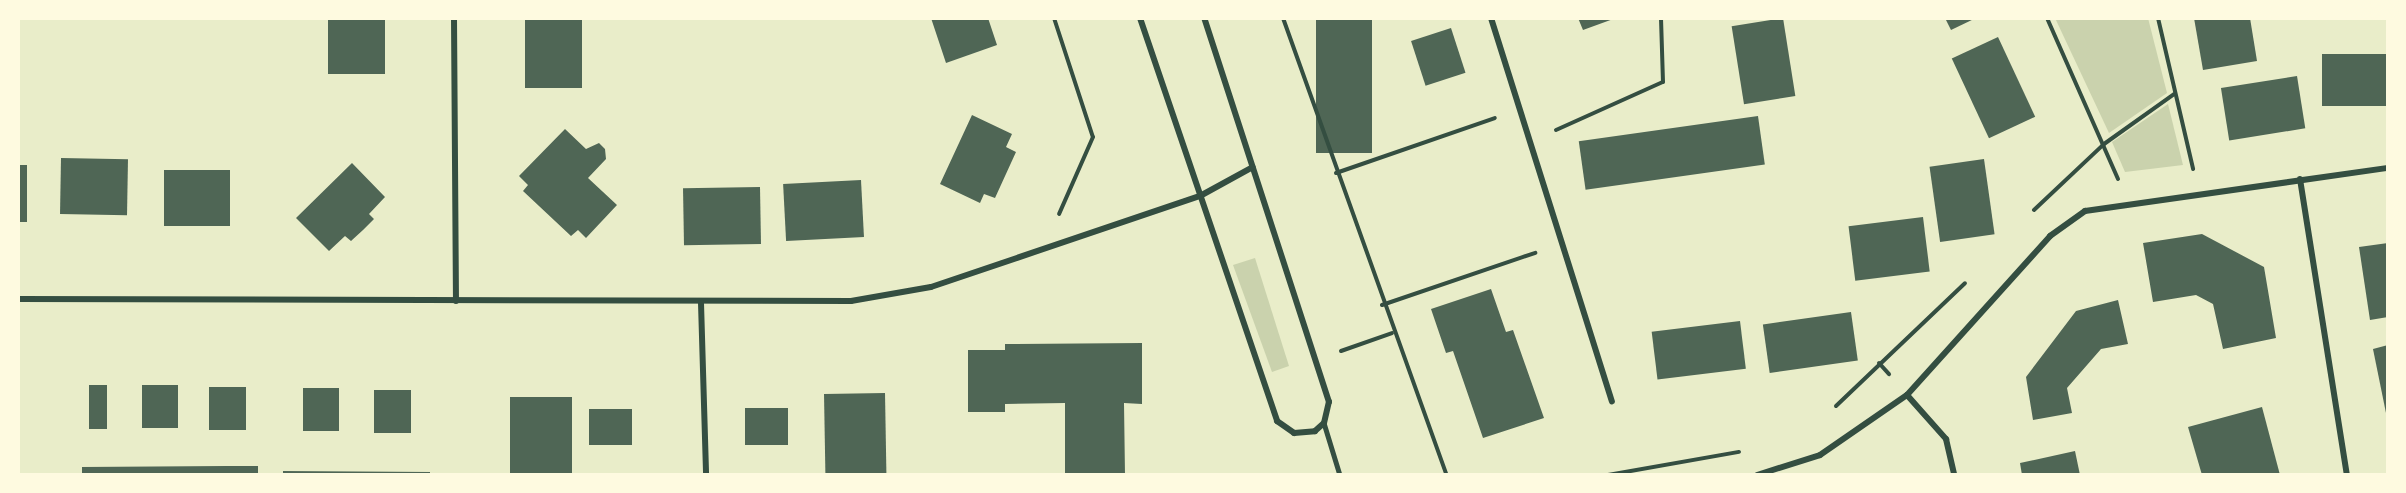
<!DOCTYPE html>
<style>
body{margin:0}
#map{position:relative;width:2406px;height:493px;overflow:hidden;background:#e9edc9;font-family:"Sofia Sans Condensed",sans-serif}
div>[style]{position:absolute}
.green>*{inset:0;background:#cad2ad}
.building>*{inset:0;background:#4f6655;transform-origin:0 0}
.path>*{height:4px;margin:-2px;padding:0 2px;transform-origin:2px;border-radius:2px;background:#344e41}
.service>*{height:4.5px;margin:-2.25px;padding:0 2.25px;transform-origin:2.25px;border-radius:2.25px;background:#344e41}
.minor>*{height:6px;margin:-3px;padding:0 3px;transform-origin:3px;border-radius:3px;background:#344e41}
span{translate:-50% -50%;white-space:nowrap;text-align:center;line-height:1.15;-webkit-text-stroke:5px #fefae0;paint-order:stroke}
.frame{position:absolute;inset:0;border:20px solid #fefae0;pointer-events:none}
</style>
<div id="map">
<div class="green">
<i style="clip-path:polygon(2055px 18px,2148px 18px,2167px 93px,2109px 133px)"></i>
<i style="clip-path:polygon(2168px 104px,2183px 165px,2125px 172px,2112px 142px)"></i>
<i style="clip-path:polygon(1255px 258px,1289px 366px,1272px 372px,1233px 265px)"></i>
</div>
<div class="building">
<i style="left:328px;top:18px;width:57px;height:56px"></i>
<i style="left:525px;top:18px;width:57px;height:70px"></i>
<i style="clip-path:polygon(931px 18px,988px 18px,997px 45px,946px 63px)"></i>
<i style="left:1316px;top:18px;width:56px;height:135px"></i>
<i style="clip-path:polygon(1578px 18px,1616px 18px,1583px 30px)"></i>
<i style="left:1783px;top:18px;width:79px;height:52px;rotate:81deg"></i>
<i style="clip-path:polygon(1945px 18px,1976px 18px,1951px 30px)"></i>
<i style="clip-path:polygon(2194px 18px,2250px 18px,2257px 61px,2203px 70px)"></i>
<i style="left:1451px;top:28px;width:47px;height:42px;rotate:72deg"></i>
<i style="left:1998px;top:37px;width:88px;height:51px;rotate:65deg"></i>
<i style="left:2388px;top:54px;width:52px;height:66px;rotate:90deg"></i>
<i style="left:2297px;top:76px;width:53px;height:77px;rotate:81deg"></i>
<i style="clip-path:polygon(972px 115px,1012px 134px,1006px 147px,1016px 152px,995px 198px,984px 194px,980px 203px,940px 184px)"></i>
<i style="left:1758px;top:116px;width:49px;height:181px;rotate:82deg"></i>
<i style="clip-path:polygon(565px 129px,586px 149px,599px 143px,605px 149px,606px 159px,588px 178px,617px 205px,586px 238px,578px 230px,571px 236px,523px 191px,528px 185px,519px 176px)"></i>
<i style="left:61px;top:158px;width:67px;height:56px;rotate:1deg"></i>
<i style="left:1984px;top:159px;width:76px;height:55px;rotate:82deg"></i>
<i style="clip-path:polygon(352px 163px,385px 197px,369px 214px,374px 219px,363px 230px,351px 241px,345px 236px,329px 251px,296px 218px)"></i>
<i style="left:18px;top:165px;width:9px;height:57px"></i>
<i style="left:164px;top:170px;width:66px;height:56px"></i>
<i style="left:861px;top:180px;width:57px;height:78px;rotate:87deg"></i>
<i style="left:760px;top:187px;width:57px;height:77px;rotate:89deg"></i>
<i style="left:1923px;top:217px;width:55px;height:75px;rotate:83deg"></i>
<i style="clip-path:polygon(2202px 234px,2264px 267px,2276px 338px,2223px 349px,2213px 304px,2196px 295px,2153px 302px,2143px 243px)"></i>
<i style="clip-path:polygon(2388px 243px,2388px 317px,2370px 320px,2359px 247px)"></i>
<i style="clip-path:polygon(1491px 289px,1506px 332px,1513px 330px,1544px 418px,1483px 438px,1453px 351px,1446px 353px,1431px 309px)"></i>
<i style="clip-path:polygon(2118px 300px,2128px 344px,2101px 349px,2067px 388px,2072px 413px,2033px 420px,2026px 377px,2076px 311px)"></i>
<i style="left:1851px;top:312px;width:49px;height:89px;rotate:82deg"></i>
<i style="left:1740px;top:321px;width:48px;height:89px;rotate:83deg"></i>
<i style="clip-path:polygon(1142px 343px,1142px 404px,1124px 403px,1125px 475px,1065px 475px,1065px 403px,1005px 404px,1005px 412px,968px 412px,968px 350px,1005px 350px,1005px 344px)"></i>
<i style="clip-path:polygon(2388px 345px,2388px 417px,2387px 418px,2373px 349px)"></i>
<i style="left:107px;top:385px;width:44px;height:18px;rotate:90deg"></i>
<i style="left:178px;top:385px;width:43px;height:36px;rotate:90deg"></i>
<i style="left:209px;top:387px;width:37px;height:43px"></i>
<i style="left:303px;top:388px;width:36px;height:43px"></i>
<i style="left:411px;top:390px;width:43px;height:37px;rotate:90deg"></i>
<i style="left:885px;top:393px;width:82px;height:61px;rotate:89deg"></i>
<i style="left:510px;top:397px;width:62px;height:78px"></i>
<i style="clip-path:polygon(2262px 407px,2280px 475px,2202px 475px,2188px 427px)"></i>
<i style="left:745px;top:408px;width:43px;height:37px"></i>
<i style="left:589px;top:409px;width:43px;height:36px"></i>
<i style="clip-path:polygon(2075px 451px,2080px 475px,2022px 475px,2020px 463px)"></i>
<i style="clip-path:polygon(226px 466px,258px 466px,258px 475px,82px 475px,82px 467px)"></i>
<i style="clip-path:polygon(283px 471px,430px 472px,430px 475px,283px 475px)"></i>
</div>
<div class="path">
<i style="left:1054px;top:18px;width:125px;rotate:71.9deg"></i>
<i style="left:1093px;top:137px;width:84px;rotate:113.8deg"></i>
<i style="left:1283px;top:18px;width:486px;rotate:70.3deg"></i>
<i style="left:2047px;top:18px;width:176px;rotate:66.2deg"></i>
<i style="left:2158px;top:18px;width:155px;rotate:76.9deg"></i>
<i style="left:1556px;top:130px;width:117px;rotate:-24.2deg"></i>
<i style="left:1663px;top:82px;width:64px;rotate:-91.8deg"></i>
<i style="left:1336px;top:173px;width:168px;rotate:-19.1deg"></i>
<i style="left:2034px;top:210px;width:96px;rotate:-43.3deg"></i>
<i style="left:2104px;top:144px;width:86px;rotate:-35.5deg"></i>
<i style="left:1382px;top:305px;width:162px;rotate:-18.8deg"></i>
<i style="left:1341px;top:351px;width:54px;rotate:-19.4deg"></i>
<i style="left:1879px;top:363px;width:15px;rotate:48deg"></i>
<i style="left:1836px;top:406px;width:178px;rotate:-43.6deg"></i>
<i style="left:1608px;top:475px;width:133px;rotate:-10deg"></i>
</div>
<div class="service">
<i style="left:1324px;top:423px;width:54px;rotate:72.9deg"></i>
</div>
<div class="minor">
<i style="left:454px;top:18px;width:283px;rotate:89.6deg"></i>
<i style="left:1140px;top:18px;width:426px;rotate:71.2deg"></i>
<i style="left:1277px;top:421px;width:21px;rotate:35deg"></i>
<i style="left:1294px;top:433px;width:21px;rotate:-5deg"></i>
<i style="left:1315px;top:431px;width:12px;rotate:-42deg"></i>
<i style="left:1324px;top:423px;width:22px;rotate:-77deg"></i>
<i style="left:1329px;top:402px;width:404px;rotate:-108deg"></i>
<i style="left:1491px;top:18px;width:402px;rotate:72.5deg"></i>
<i style="left:2300px;top:179px;width:300px;rotate:81deg"></i>
<i style="left:18px;top:299px;width:833px;rotate:0.14deg"></i>
<i style="left:851px;top:301px;width:81px;rotate:-9.9deg"></i>
<i style="left:931px;top:287px;width:284px;rotate:-18.7deg"></i>
<i style="left:1200px;top:196px;width:60px;rotate:-28.7deg"></i>
<i style="left:701px;top:303px;width:172px;rotate:88.3deg"></i>
<i style="left:1907px;top:395px;width:59px;rotate:48.4deg"></i>
<i style="left:1946px;top:439px;width:37px;rotate:77deg"></i>
<i style="left:1757px;top:475px;width:66px;rotate:-17.6deg"></i>
<i style="left:1820px;top:455px;width:106px;rotate:-34.6deg"></i>
<i style="left:1907px;top:395px;width:214px;rotate:-48deg"></i>
<i style="left:2050px;top:236px;width:43px;rotate:-35.5deg"></i>
<i style="left:2085px;top:211px;width:306px;rotate:-8.1deg"></i>
</div>
<div class="frame"></div>
</div>
